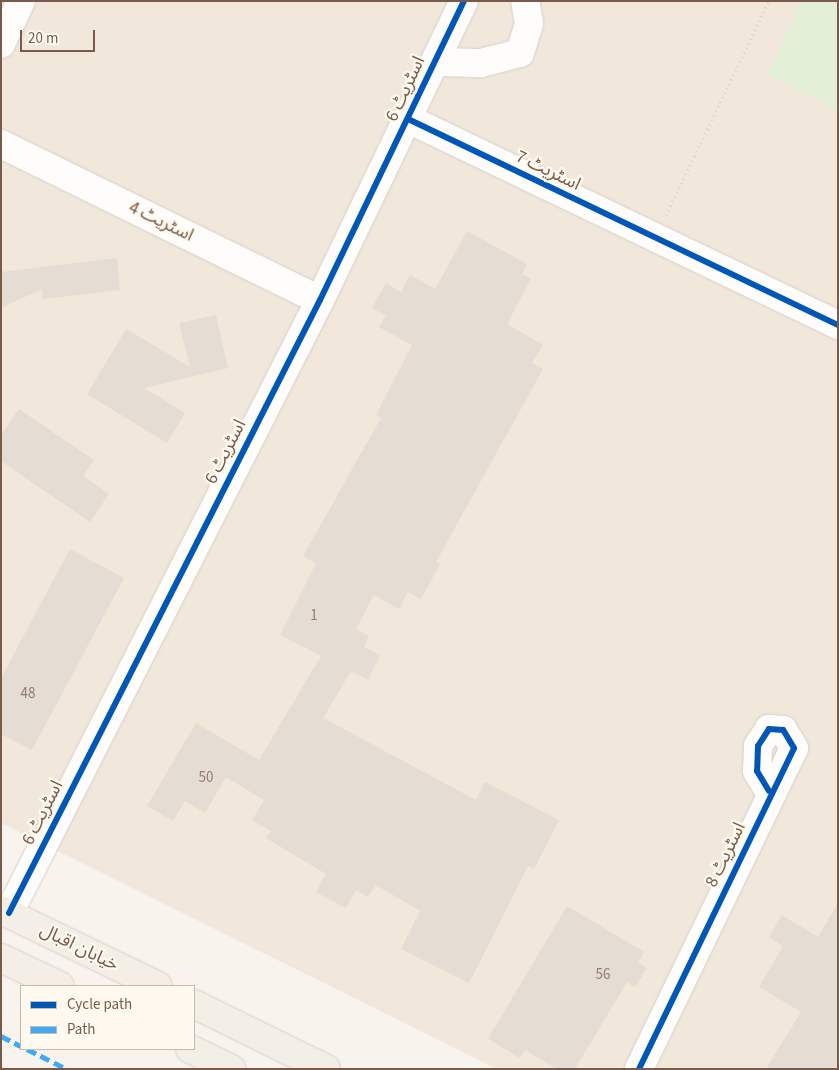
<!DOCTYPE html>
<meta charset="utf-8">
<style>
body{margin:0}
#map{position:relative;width:839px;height:1070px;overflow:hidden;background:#f8f4ed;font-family:"Source Sans 3","Noto Sans Arabic",sans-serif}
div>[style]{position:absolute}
.residential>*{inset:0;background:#f1e7da}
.green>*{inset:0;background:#e4efd7}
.building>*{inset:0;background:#e5dcd4}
.path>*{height:3px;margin-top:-1.5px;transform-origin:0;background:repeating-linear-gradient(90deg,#dad3ce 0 1px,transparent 0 5px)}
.roads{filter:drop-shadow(0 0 1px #d7d1cb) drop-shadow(0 0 1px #d7d1cb)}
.minor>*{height:28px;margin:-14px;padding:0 14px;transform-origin:14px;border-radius:14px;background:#fefdfc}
.major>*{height:28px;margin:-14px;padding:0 14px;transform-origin:14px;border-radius:14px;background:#f3eee6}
.quiet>*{height:5px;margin-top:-2.5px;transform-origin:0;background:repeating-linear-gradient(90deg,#3fa9f5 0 10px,transparent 0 15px)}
.cycleway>*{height:6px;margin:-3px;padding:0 3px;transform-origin:3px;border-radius:3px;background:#0057b8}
span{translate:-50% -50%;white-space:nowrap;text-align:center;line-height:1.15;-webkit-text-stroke:4.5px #fff9ef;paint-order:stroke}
.number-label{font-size:15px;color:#957d70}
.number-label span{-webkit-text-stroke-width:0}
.street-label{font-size:18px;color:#785b4b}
.frame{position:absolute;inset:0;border:2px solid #785b4b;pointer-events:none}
.legend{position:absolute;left:20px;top:985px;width:175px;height:65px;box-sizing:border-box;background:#fff9ef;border:1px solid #c9baad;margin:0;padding:6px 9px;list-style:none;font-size:15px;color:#785b4b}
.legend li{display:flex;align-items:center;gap:10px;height:25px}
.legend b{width:25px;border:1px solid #c9baad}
.scale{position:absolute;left:20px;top:30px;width:75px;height:22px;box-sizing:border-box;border:2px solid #785b4b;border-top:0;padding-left:6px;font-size:15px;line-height:18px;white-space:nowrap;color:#785b4b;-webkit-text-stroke:4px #fff9ef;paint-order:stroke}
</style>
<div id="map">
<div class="residential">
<i style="clip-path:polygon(1px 1px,838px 1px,838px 1069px,497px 1069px,1px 823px)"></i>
</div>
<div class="green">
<i style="clip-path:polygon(802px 1px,838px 1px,838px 111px,767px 75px)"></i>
</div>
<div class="building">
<i style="clip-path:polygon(467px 231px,527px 264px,522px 274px,531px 279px,507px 324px,543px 345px,532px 363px,543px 369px,436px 562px,440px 564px,421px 599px,408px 592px,399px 609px,374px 595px,356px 629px,369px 636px,364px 647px,380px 655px,368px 680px,351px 671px,323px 718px,476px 800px,485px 782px,559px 820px,534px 869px,528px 866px,469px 983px,401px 949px,420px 911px,376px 885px,368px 897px,356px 890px,346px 908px,316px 892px,326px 874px,266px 838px,271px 831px,252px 820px,264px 800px,226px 777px,205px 813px,185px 801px,173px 821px,147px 806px,196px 723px,259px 760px,321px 656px,280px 635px,316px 563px,303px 556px,381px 418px,376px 415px,412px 345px,379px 327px,386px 316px,372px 308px,386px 283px,401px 292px,410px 275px,435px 289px)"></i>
<i style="clip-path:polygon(117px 258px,120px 290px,43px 299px,42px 289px,1px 308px,1px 272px)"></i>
<i style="clip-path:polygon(216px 315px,228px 368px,144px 388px,185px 413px,167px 443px,87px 394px,126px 329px,190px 367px,179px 323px)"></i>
<i style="clip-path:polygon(19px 409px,94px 460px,83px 476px,109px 494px,90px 522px,1px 461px,1px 435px)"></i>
<i style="clip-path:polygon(70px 549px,124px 578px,32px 750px,1px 734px,1px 678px)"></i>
<i style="clip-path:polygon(838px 903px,838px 1069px,766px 1069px,801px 1012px,759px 987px,783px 946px,769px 937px,782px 915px,818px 937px)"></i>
<i style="clip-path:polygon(567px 906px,644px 952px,638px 963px,647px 968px,635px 987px,627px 982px,575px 1069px,557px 1069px,525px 1050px,520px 1058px,488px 1039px)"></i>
</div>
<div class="path">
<i style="left:666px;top:215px;width:237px;rotate:-64.3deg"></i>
</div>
<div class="roads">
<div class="minor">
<i style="left:1px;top:44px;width:47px;rotate:-65.1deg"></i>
<i style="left:443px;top:62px;width:38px;rotate:2deg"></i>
<i style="left:481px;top:63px;width:40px;rotate:-14.4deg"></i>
<i style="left:520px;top:53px;width:31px;rotate:-73deg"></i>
<i style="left:529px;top:23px;width:22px;rotate:-100deg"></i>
<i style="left:408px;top:119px;width:477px;rotate:25.6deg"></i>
<i style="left:1px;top:144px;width:355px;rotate:26.1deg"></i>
<i style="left:9px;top:913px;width:687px;rotate:-63.1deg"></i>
<i style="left:320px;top:300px;width:332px;rotate:-64.3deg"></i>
<i style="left:639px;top:1069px;width:356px;rotate:-64.2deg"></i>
<i style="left:794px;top:748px;width:21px;rotate:-121deg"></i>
<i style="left:783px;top:730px;width:14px;rotate:-176deg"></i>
<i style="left:769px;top:729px;width:20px;rotate:123deg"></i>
<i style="left:758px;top:746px;width:25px;rotate:92deg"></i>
<i style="left:757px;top:771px;width:23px;rotate:59deg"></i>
</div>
<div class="major">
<i style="left:1px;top:910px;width:174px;rotate:25.8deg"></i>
<i style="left:1px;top:958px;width:65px;rotate:25.4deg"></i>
<i style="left:194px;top:1004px;width:147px;rotate:26.2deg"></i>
<i style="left:190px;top:1049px;width:46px;rotate:26deg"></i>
</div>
</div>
<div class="quiet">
<i style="left:1px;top:1036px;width:22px;rotate:27deg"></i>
<i style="left:27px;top:1049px;width:45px;rotate:26.6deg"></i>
</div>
<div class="cycleway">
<i style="left:408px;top:119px;width:477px;rotate:25.6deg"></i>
<i style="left:9px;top:913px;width:687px;rotate:-63.1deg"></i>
<i style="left:320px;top:300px;width:332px;rotate:-64.3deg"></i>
<i style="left:639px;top:1069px;width:356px;rotate:-64.2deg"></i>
<i style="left:794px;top:748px;width:21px;rotate:-121deg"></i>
<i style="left:783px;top:730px;width:14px;rotate:-176deg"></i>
<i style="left:769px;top:729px;width:20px;rotate:123deg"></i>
<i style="left:758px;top:746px;width:25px;rotate:92deg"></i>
<i style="left:757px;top:771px;width:23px;rotate:59deg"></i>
</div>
<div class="number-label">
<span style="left:314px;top:616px">1</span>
<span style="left:28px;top:694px">48</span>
<span style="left:206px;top:778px">50</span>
<span style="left:603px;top:975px">56</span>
</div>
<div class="street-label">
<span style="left:406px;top:89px;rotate:-65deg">اسٹریٹ 6</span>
<span style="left:548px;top:171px;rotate:26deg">اسٹریٹ 7</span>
<span style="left:161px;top:222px;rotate:26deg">اسٹریٹ 4</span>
<span style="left:226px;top:452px;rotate:-63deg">اسٹریٹ 6</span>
<span style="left:43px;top:813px;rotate:-63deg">اسٹریٹ 6</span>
<span style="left:726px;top:855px;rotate:-64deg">اسٹریٹ 8</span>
<span style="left:79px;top:948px;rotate:26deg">خیابان اقبال</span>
</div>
<div class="frame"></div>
<ul class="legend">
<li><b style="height:6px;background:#0057b8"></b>Cycle path</li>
<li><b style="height:6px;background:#3fa9f5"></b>Path</li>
</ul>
<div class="scale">20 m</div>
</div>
